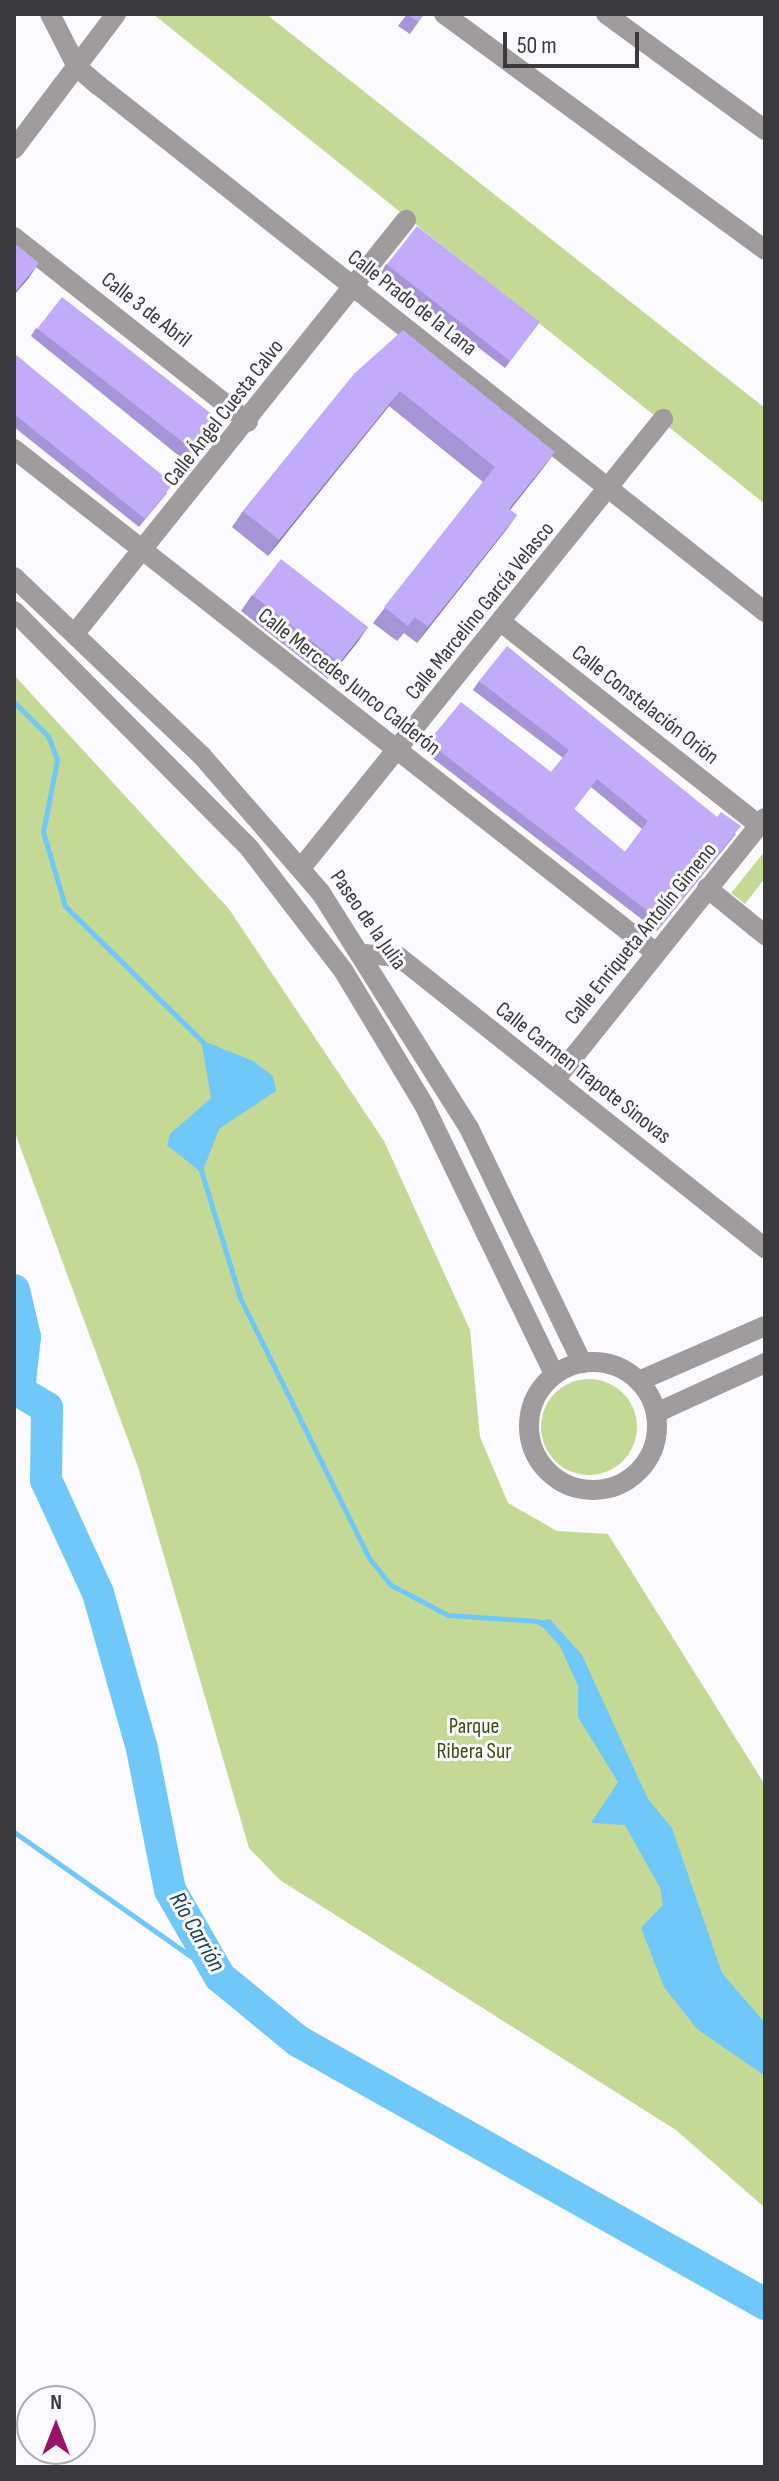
<!DOCTYPE html>
<meta charset="utf-8">
<style>
body{margin:0}
#map{position:relative;width:779px;height:2481px;overflow:hidden;background:#fbfaff;font-family:"Sofia Sans Condensed",sans-serif}
div>[style]{position:absolute}
.green>*{inset:0;background:#c4d995}
.round{border-radius:50%}
.water>*{inset:0;background:#6fc8f8}
.stream>*{height:5px;margin:-2.5px;padding:0 2.5px;transform-origin:2.5px;border-radius:2.5px;background:#6fc8f8}
.river>*{height:32px;margin:-16px;padding:0 16px;transform-origin:16px;border-radius:16px;background:#6fc8f8}
.minor>*{height:20px;margin:-10px;padding:0 10px;transform-origin:10px;border-radius:10px;background:#a09c9d}
.minor>.ring{margin:-10px;padding:0;box-sizing:content-box;background:none;border:20px solid #a09c9d;border-radius:50%}
.wall>*{inset:0;background:#a794d6}
.shaded-wall>*{inset:0;background:#8878ae}
.building>*{inset:0;background:#c2acf9;transform-origin:0 0}
span{translate:-50% -50%;white-space:nowrap;text-align:center;line-height:1.15;-webkit-text-stroke:6px #fbfaff;paint-order:stroke}
.street-label{font-size:22px;color:#3a393c}
.park-label{font-size:22px;color:#3d4c10}
.water-label{font-size:24px;color:#1b4256;font-style:italic}
.frame{position:absolute;inset:0;border:16px solid #3a393c;pointer-events:none}
.north{position:absolute;left:16px;top:2385px;width:80px;height:80px;box-sizing:border-box;background:#fbfaff;border:2px solid #aeadb1;border-radius:50%;rotate:0deg;font-size:22px;font-weight:700;line-height:32px;text-align:center;color:#3a393c}
.north::after{content:'';display:block;margin:auto;width:28px;height:36px;background:#971369;clip-path:polygon(50% 0,100% 100%,50% 72%,0 100%)}
.scale{position:absolute;left:503px;top:32px;width:136px;height:36px;box-sizing:border-box;border:4px solid #3a393c;border-top:0;padding-left:10px;font-size:24px;line-height:28px;white-space:nowrap;color:#3a393c;-webkit-text-stroke:6px #fbfaff;paint-order:stroke}
</style>
<div id="map">
<div class="green">
<i style="clip-path:polygon(153px 14px,266px 14px,765px 408px,765px 504px)"></i>
<i style="clip-path:polygon(14px 675px,229px 909px,384px 1141px,470px 1330px,480px 1437px,508px 1503px,557px 1531px,608px 1534px,765px 1785px,765px 2208px,676px 2130px,280px 1880px,249px 1848px,138px 1467px,14px 1130px)"></i>
<i style="clip-path:polygon(765px 851px,765px 878px,745px 904px,731px 893px)"></i>
<i class="round" style="left:541px;top:1379px;width:96px;height:96px"></i>
</div>
<div class="water">
<i style="clip-path:polygon(201px 1040px,253px 1061px,273px 1076px,276px 1091px,219px 1129px,202px 1173px,167px 1145px,170px 1134px,211px 1098px)"></i>
<i style="clip-path:polygon(550px 1619px,582px 1655px,648px 1799px,672px 1828px,722px 1973px,765px 2023px,765px 2076px,697px 2029px,664px 1987px,641px 1928px,663px 1905px,660px 1888px,625px 1825px,591px 1823px,618px 1782px,578px 1717px,578px 1686px,560px 1646px,537px 1621px)"></i>
</div>
<div class="stream">
<i style="left:14px;top:702px;width:48px;rotate:45deg"></i>
<i style="left:48px;top:736px;width:26px;rotate:69deg"></i>
<i style="left:57px;top:760px;width:73px;rotate:101deg"></i>
<i style="left:43px;top:832px;width:77px;rotate:73.4deg"></i>
<i style="left:65px;top:906px;width:194px;rotate:44.6deg"></i>
<i style="left:200px;top:1167px;width:137px;rotate:73deg"></i>
<i style="left:240px;top:1298px;width:290px;rotate:63.6deg"></i>
<i style="left:369px;top:1558px;width:35px;rotate:51deg"></i>
<i style="left:391px;top:1585px;width:64px;rotate:27.8deg"></i>
<i style="left:448px;top:1615px;width:89px;rotate:3.9deg"></i>
<i style="left:537px;top:1621px;width:22px;rotate:30deg"></i>
<i style="left:14px;top:1832px;width:252px;rotate:35.1deg"></i>
</div>
<div class="river">
<i style="left:14px;top:1290px;width:48px;rotate:76.8deg"></i>
<i style="left:25px;top:1337px;width:54px;rotate:96.3deg"></i>
<i style="left:19px;top:1391px;width:33px;rotate:31deg"></i>
<i style="left:47px;top:1408px;width:72px;rotate:90.8deg"></i>
<i style="left:46px;top:1480px;width:124px;rotate:65.3deg"></i>
<i style="left:98px;top:1593px;width:162px;rotate:74.2deg"></i>
<i style="left:142px;top:1749px;width:144px;rotate:78.8deg"></i>
<i style="left:170px;top:1890px;width:100px;rotate:60.1deg"></i>
<i style="left:220px;top:1977px;width:101px;rotate:39.4deg"></i>
<i style="left:298px;top:2041px;width:536px;rotate:29.39deg"></i>
</div>
<div class="minor">
<i style="left:50px;top:14px;width:59px;rotate:63deg"></i>
<i style="left:77px;top:67px;width:28px;rotate:41deg"></i>
<i style="left:98px;top:85px;width:850px;rotate:38.31deg"></i>
<i style="left:444px;top:14px;width:398px;rotate:36.3deg"></i>
<i style="left:606px;top:14px;width:197px;rotate:36.1deg"></i>
<i style="left:14px;top:149px;width:169px;rotate:-52.9deg"></i>
<i style="left:14px;top:237px;width:298px;rotate:38.3deg"></i>
<i style="left:14px;top:449px;width:816px;rotate:38.13deg"></i>
<i style="left:14px;top:577px;width:260px;rotate:43.6deg"></i>
<i style="left:202px;top:756px;width:181px;rotate:49deg"></i>
<i style="left:321px;top:893px;width:278px;rotate:57.8deg"></i>
<i style="left:469px;top:1128px;width:261px;rotate:64.3deg"></i>
<i style="left:14px;top:611px;width:335px;rotate:45.2deg"></i>
<i style="left:250px;top:849px;width:153px;rotate:52.5deg"></i>
<i style="left:343px;top:970px;width:157px;rotate:59deg"></i>
<i style="left:424px;top:1105px;width:299px;rotate:64.2deg"></i>
<i style="left:501px;top:622px;width:328px;rotate:38.2deg"></i>
<i style="left:76px;top:632px;width:528px;rotate:-51.31deg"></i>
<i style="left:301px;top:868px;width:577px;rotate:-51.12deg"></i>
<i style="left:707px;top:888px;width:75px;rotate:39deg"></i>
<i style="left:364px;top:954px;width:35px;rotate:5deg"></i>
<i style="left:399px;top:957px;width:468px;rotate:38.5deg"></i>
<i style="left:555px;top:1080px;width:336px;rotate:-51.3deg"></i>
<i class="ring" style="left:529px;top:1362px;width:108px;height:108px"></i>
<i style="left:639px;top:1381px;width:137px;rotate:-23.6deg"></i>
<i style="left:656px;top:1413px;width:120px;rotate:-24.6deg"></i>
</div>
<div class="wall">
<i style="clip-path:polygon(407px 14px,424px 14px,410px 34px,398px 26px)"></i>
<i style="clip-path:polygon(386px 264px,539px 323px,505px 368px,381px 273px)"></i>
<i style="clip-path:polygon(36px 328px,221px 423px,189px 464px,31px 336px)"></i>
<i style="clip-path:polygon(14px 356px,167px 493px,139px 527px,14px 427px)"></i>
<i style="clip-path:polygon(355px 373px,555px 452px,510px 510px,517px 515px,506px 530px,417px 643px,404px 633px,397px 641px,373px 623px,483px 482px,389px 406px,268px 556px,232px 527px,243px 511px)"></i>
<i style="clip-path:polygon(252px 595px,368px 627px,328px 679px,241px 611px)"></i>
<i style="clip-path:polygon(evenodd,479px 681px,736px 834px,657px 931px,422px 750px,428px 742px,551px 772px,563px 758px,473px 690px,479px 681px,591px 787px,642px 829px,625px 852px,574px 809px,591px 787px)"></i>
</div>
<div class="shaded-wall">
<i style="clip-path:polygon(39px 263px,28px 279px,14px 295px,14px 293px)"></i>
<i style="clip-path:polygon(400px 391px,389px 406px,268px 556px,279px 540px)"></i>
<i style="clip-path:polygon(555px 452px,544px 467px,498px 525px,509px 509px)"></i>
<i style="clip-path:polygon(517px 515px,506px 530px,417px 643px,428px 627px)"></i>
<i style="clip-path:polygon(368px 627px,357px 643px,328px 679px,339px 663px)"></i>
</div>
<div class="building">
<i style="clip-path:polygon(407px 14px,424px 14px,418px 22px)"></i>
<i style="left:417px;top:226px;width:156px;height:49px;rotate:38deg"></i>
<i style="clip-path:polygon(14px 243px,39px 263px,14px 293px)"></i>
<i style="left:62px;top:297px;width:203px;height:40px;rotate:38deg"></i>
<i style="clip-path:polygon(403px 330px,555px 452px,509px 509px,517px 515px,428px 627px,415px 617px,408px 626px,384px 607px,495px 467px,400px 391px,279px 540px,243px 511px,355px 373px)"></i>
<i style="clip-path:polygon(15px 354px,173px 484px,145px 519px,14px 414px,14px 356px)"></i>
<i style="left:281px;top:559px;width:110px;height:46px;rotate:38deg"></i>
<i style="clip-path:polygon(evenodd,507px 646px,717px 817px,721px 812px,741px 826px,663px 923px,428px 742px,461px 702px,551px 772px,569px 750px,479px 681px,507px 646px,597px 779px,648px 821px,625px 852px,574px 809px,597px 779px)"></i>
</div>
<div class="street-label">
<span style="left:412px;top:303px;rotate:38deg">Calle Prado de la Lana</span>
<span style="left:146px;top:310px;rotate:38deg">Calle 3 de Abril</span>
<span style="left:224px;top:413px;rotate:-52deg">Calle Ángel Cuesta Calvo</span>
<span style="left:480px;top:611px;rotate:-51deg">Calle Marcelino García Velasco</span>
<span style="left:349px;top:682px;rotate:38deg">Calle Mercedes Junco Calderón</span>
<span style="left:645px;top:705px;rotate:38deg">Calle Constelación Orión</span>
<span style="left:368px;top:920px;rotate:55deg">Paseo de la Julia</span>
<span style="left:641px;top:934px;rotate:-51deg">Calle Enriqueta Antolín Gimeno</span>
<span style="left:583px;top:1073px;rotate:38deg">Calle Carmen Trapote Sinovas</span>
</div>
<div class="park-label">
<span style="left:474px;top:1739px">Parque<br>Ribera Sur</span>
</div>
<div class="water-label">
<span style="left:197px;top:1932px;rotate:60deg">Río Carrión</span>
</div>
<div class="frame"></div>
<div class="north">N</div>
<div class="scale">50 m</div>
</div>
